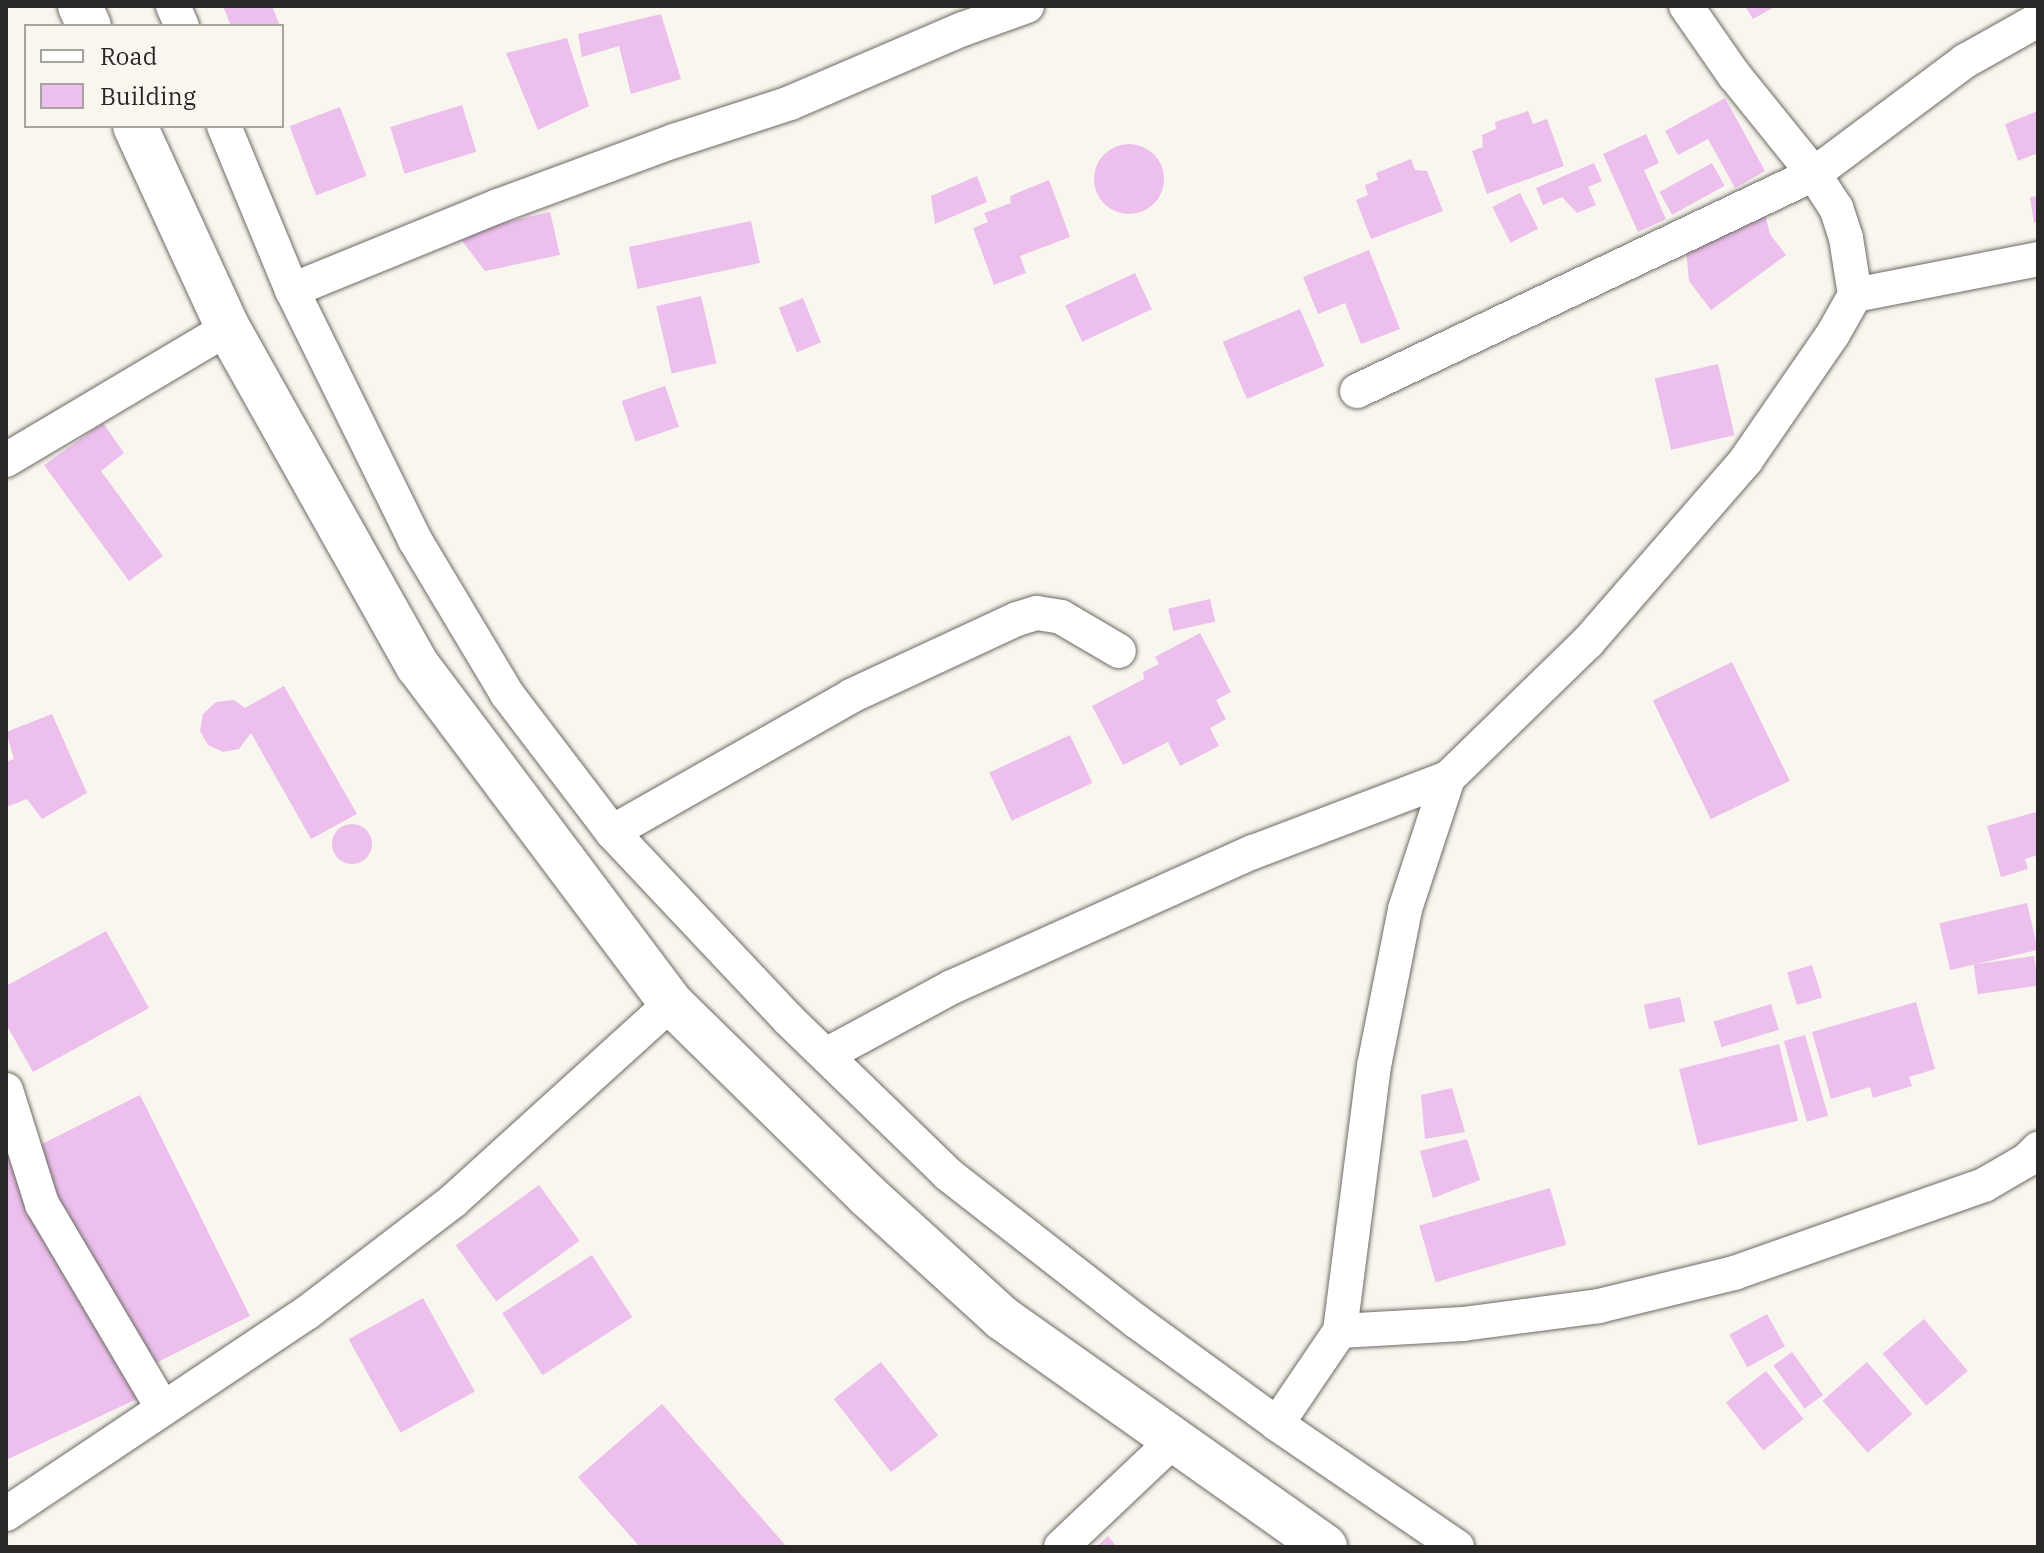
<!DOCTYPE html>
<style>
body{margin:0}
#map{position:relative;width:2044px;height:1553px;overflow:hidden;background:#f9f6ef;font-family:"IBM Plex Serif",serif}
div>[style]{position:absolute}
.building>*{inset:0;background:#ecbfed;transform-origin:0 0}
.round{border-radius:50%}
.roads{filter:drop-shadow(0 0 2px #6d6a64) drop-shadow(0 0 2px #6d6a64)}
.minor>*{height:34px;margin:-17px;padding:0 17px;transform-origin:17px;border-radius:17px;background:#fff}
.trunk>*{height:44px;margin:-22px;padding:0 22px;transform-origin:22px;border-radius:22px;background:#fff}
span{translate:-50% -50%;white-space:nowrap;text-align:center;line-height:1.15;-webkit-text-stroke:6px #f9f6ef;paint-order:stroke}
.frame{position:absolute;inset:0;border:8px solid #2a2826;pointer-events:none}
.legend{position:absolute;left:24px;top:24px;width:260px;height:104px;box-sizing:border-box;background:#f9f6ef;border:2px solid #a6a49f;margin:0;padding:10px 14px;list-style:none;font-size:24px;color:#2a2826}
.legend li{display:flex;align-items:center;gap:16px;height:40px}
.legend b{width:40px;border:2px solid #a6a49f}
</style>
<div id="map">
<div class="building">
<i style="clip-path:polygon(223px 6px,272px 6px,280px 26px,231px 26px)"></i>
<i style="clip-path:polygon(1745px 6px,1776px 6px,1753px 19px)"></i>
<i style="clip-path:polygon(661px 14px,681px 79px,631px 94px,619px 46px,582px 57px,578px 34px)"></i>
<i style="clip-path:polygon(567px 38px,589px 106px,538px 130px,506px 53px)"></i>
<i style="clip-path:polygon(1725px 98px,1765px 171px,1735px 188px,1708px 139px,1678px 155px,1665px 131px)"></i>
<i style="left:462px;top:105px;width:49px;height:75px;rotate:73deg"></i>
<i style="left:340px;top:107px;width:74px;height:54px;rotate:69deg"></i>
<i style="clip-path:polygon(1528px 111px,1533px 124px,1547px 119px,1564px 166px,1487px 194px,1472px 151px,1483px 147px,1482px 135px,1496px 129px,1495px 122px)"></i>
<i style="clip-path:polygon(2038px 111px,2038px 153px,2018px 161px,2005px 124px)"></i>
<i style="clip-path:polygon(1646px 134px,1659px 163px,1644px 170px,1666px 219px,1638px 232px,1603px 154px)"></i>
<i class="round" style="left:1094px;top:144px;width:70px;height:70px"></i>
<i style="clip-path:polygon(1411px 159px,1415px 170px,1427px 171px,1443px 211px,1371px 239px,1356px 200px,1368px 195px,1365px 185px,1378px 180px,1376px 173px)"></i>
<i style="clip-path:polygon(1594px 163px,1602px 181px,1588px 187px,1596px 205px,1577px 213px,1562px 197px,1543px 205px,1536px 188px)"></i>
<i style="left:1712px;top:163px;width:26px;height:60px;rotate:61deg"></i>
<i style="clip-path:polygon(977px 176px,987px 202px,935px 224px,931px 196px)"></i>
<i style="clip-path:polygon(1049px 180px,1070px 237px,1020px 256px,1026px 273px,994px 285px,973px 228px,988px 222px,984px 213px,1011px 203px,1010px 196px)"></i>
<i style="left:1520px;top:193px;width:40px;height:31px;rotate:63deg"></i>
<i style="clip-path:polygon(2038px 196px,2038px 222px,2034px 223px,2030px 197px)"></i>
<i style="clip-path:polygon(1763px 206px,1770px 234px,1786px 255px,1711px 310px,1689px 281px,1686px 249px)"></i>
<i style="clip-path:polygon(550px 212px,560px 255px,485px 271px,456px 233px)"></i>
<i style="left:751px;top:221px;width:43px;height:125px;rotate:78deg"></i>
<i style="clip-path:polygon(1369px 250px,1400px 329px,1361px 344px,1345px 303px,1318px 314px,1303px 277px)"></i>
<i style="left:1135px;top:273px;width:40px;height:77px;rotate:65deg"></i>
<i style="left:701px;top:296px;width:69px;height:46px;rotate:77deg"></i>
<i style="left:803px;top:298px;width:48px;height:26px;rotate:68deg"></i>
<i style="left:1300px;top:309px;width:62px;height:84px;rotate:67deg"></i>
<i style="left:1718px;top:364px;width:73px;height:65px;rotate:77deg"></i>
<i style="left:665px;top:386px;width:43px;height:46px;rotate:71deg"></i>
<i style="clip-path:polygon(103px 423px,124px 453px,101px 471px,163px 556px,129px 581px,44px 465px)"></i>
<i style="left:1210px;top:599px;width:23px;height:43px;rotate:77deg"></i>
<i style="clip-path:polygon(1200px 633px,1231px 692px,1216px 700px,1226px 719px,1210px 728px,1219px 746px,1180px 766px,1168px 742px,1123px 765px,1092px 706px,1144px 679px,1143px 672px,1159px 664px,1155px 657px)"></i>
<i style="left:1732px;top:662px;width:132px;height:88px;rotate:64deg"></i>
<i style="clip-path:polygon(284px 686px,357px 814px,311px 839px,251px 733px,239px 749px,223px 752px,208px 745px,200px 731px,203px 714px,216px 702px,234px 700px,245px 708px)"></i>
<i style="clip-path:polygon(52px 714px,87px 793px,42px 819px,27px 799px,6px 807px,6px 762px,14px 759px,6px 732px)"></i>
<i style="left:1070px;top:735px;width:53px;height:89px;rotate:65deg"></i>
<i style="clip-path:polygon(2036px 812px,2038px 855px,2025px 859px,2028px 869px,2001px 877px,1987px 826px)"></i>
<i class="round" style="left:332px;top:824px;width:40px;height:40px"></i>
<i style="left:2027px;top:903px;width:48px;height:90px;rotate:77deg"></i>
<i style="clip-path:polygon(106px 931px,149px 1008px,33px 1072px,6px 1024px,6px 986px)"></i>
<i style="left:2034px;top:956px;width:30px;height:61px;rotate:82deg"></i>
<i style="left:1812px;top:965px;width:34px;height:26px;rotate:73deg"></i>
<i style="left:1680px;top:997px;width:25px;height:37px;rotate:78deg"></i>
<i style="clip-path:polygon(1916px 1002px,1935px 1069px,1909px 1077px,1912px 1086px,1873px 1098px,1870px 1087px,1831px 1099px,1812px 1032px)"></i>
<i style="left:1771px;top:1004px;width:27px;height:60px;rotate:73deg"></i>
<i style="left:1805px;top:1035px;width:84px;height:22px;rotate:74deg"></i>
<i style="left:1779px;top:1044px;width:79px;height:103px;rotate:76deg"></i>
<i style="clip-path:polygon(1452px 1088px,1465px 1132px,1425px 1139px,1421px 1095px)"></i>
<i style="clip-path:polygon(140px 1095px,250px 1316px,140px 1371px,150px 1393px,6px 1460px,6px 1098px,38px 1146px)"></i>
<i style="clip-path:polygon(1467px 1139px,1480px 1180px,1433px 1198px,1420px 1151px)"></i>
<i style="left:539px;top:1185px;width:69px;height:103px;rotate:54deg"></i>
<i style="left:1550px;top:1188px;width:59px;height:136px;rotate:74deg"></i>
<i style="left:592px;top:1255px;width:74px;height:107px;rotate:57deg"></i>
<i style="left:423px;top:1298px;width:107px;height:85px;rotate:61deg"></i>
<i style="left:1767px;top:1314px;width:37px;height:43px;rotate:61deg"></i>
<i style="left:1924px;top:1319px;width:68px;height:54px;rotate:50deg"></i>
<i style="left:1792px;top:1352px;width:53px;height:23px;rotate:54deg"></i>
<i style="left:881px;top:1362px;width:93px;height:60px;rotate:52deg"></i>
<i style="left:1867px;top:1362px;width:69px;height:59px;rotate:49deg"></i>
<i style="left:1766px;top:1371px;width:61px;height:51px;rotate:52deg"></i>
<i style="clip-path:polygon(662px 1404px,787px 1547px,640px 1547px,578px 1477px)"></i>
<i style="clip-path:polygon(1108px 1536px,1117px 1547px,1096px 1547px)"></i>
</div>
<div class="roads">
<div class="minor">
<i style="left:173px;top:6px;width:22px;rotate:66deg"></i>
<i style="left:224px;top:126px;width:178px;rotate:67.5deg"></i>
<i style="left:292px;top:290px;width:279px;rotate:63.8deg"></i>
<i style="left:415px;top:540px;width:179px;rotate:59.1deg"></i>
<i style="left:507px;top:694px;width:173px;rotate:52.7deg"></i>
<i style="left:612px;top:832px;width:257px;rotate:46.7deg"></i>
<i style="left:788px;top:1019px;width:224px;rotate:44.1deg"></i>
<i style="left:949px;top:1175px;width:237px;rotate:38deg"></i>
<i style="left:1136px;top:1321px;width:175px;rotate:36.1deg"></i>
<i style="left:1277px;top:1424px;width:218px;rotate:34.3deg"></i>
<i style="left:292px;top:290px;width:222px;rotate:-22.2deg"></i>
<i style="left:498px;top:206px;width:188px;rotate:-20.3deg"></i>
<i style="left:674px;top:141px;width:122px;rotate:-18.1deg"></i>
<i style="left:790px;top:103px;width:188px;rotate:-23.2deg"></i>
<i style="left:963px;top:29px;width:68px;rotate:-19.8deg"></i>
<i style="left:1855px;top:295px;width:187px;rotate:-11.1deg"></i>
<i style="left:1357px;top:391px;width:506px;rotate:-25.4deg"></i>
<i style="left:1814px;top:174px;width:189px;rotate:-36.8deg"></i>
<i style="left:1965px;top:61px;width:84px;rotate:-29.3deg"></i>
<i style="left:6px;top:460px;width:258px;rotate:-30.7deg"></i>
<i style="left:612px;top:832px;width:275px;rotate:-29.6deg"></i>
<i style="left:851px;top:696px;width:183px;rotate:-24.9deg"></i>
<i style="left:1017px;top:619px;width:21px;rotate:-17deg"></i>
<i style="left:1037px;top:613px;width:24px;rotate:9deg"></i>
<i style="left:1061px;top:617px;width:67px;rotate:30.4deg"></i>
<i style="left:826px;top:1055px;width:143px;rotate:-28.4deg"></i>
<i style="left:952px;top:987px;width:330px;rotate:-24.2deg"></i>
<i style="left:1253px;top:852px;width:209px;rotate:-20.8deg"></i>
<i style="left:6px;top:1090px;width:120px;rotate:72.5deg"></i>
<i style="left:42px;top:1204px;width:238px;rotate:59.4deg"></i>
<i style="left:1340px;top:1331px;width:123px;rotate:-3.3deg"></i>
<i style="left:1463px;top:1324px;width:137px;rotate:-7.5deg"></i>
<i style="left:1599px;top:1306px;width:139px;rotate:-13.7deg"></i>
<i style="left:1734px;top:1273px;width:265px;rotate:-19.4deg"></i>
<i style="left:1984px;top:1185px;width:50px;rotate:-30.2deg"></i>
<i style="left:2027px;top:1160px;width:16px;rotate:-45deg"></i>
<i style="left:1277px;top:1424px;width:112px;rotate:-55.9deg"></i>
<i style="left:1340px;top:1331px;width:267px;rotate:-82.7deg"></i>
<i style="left:1374px;top:1066px;width:160px;rotate:-78.8deg"></i>
<i style="left:1405px;top:909px;width:138px;rotate:-71.8deg"></i>
<i style="left:1448px;top:778px;width:195px;rotate:-44.2deg"></i>
<i style="left:1588px;top:642px;width:241px;rotate:-49deg"></i>
<i style="left:1746px;top:460px;width:153px;rotate:-55.4deg"></i>
<i style="left:1833px;top:334px;width:45px;rotate:-60.6deg"></i>
<i style="left:1855px;top:295px;width:58px;rotate:-99deg"></i>
<i style="left:1846px;top:238px;width:32px;rotate:-108deg"></i>
<i style="left:1836px;top:208px;width:40px;rotate:-122.9deg"></i>
<i style="left:1814px;top:174px;width:127px;rotate:-128.9deg"></i>
<i style="left:1734px;top:75px;width:84px;rotate:-124.8deg"></i>
<i style="left:6px;top:1514px;width:363px;rotate:-33.8deg"></i>
<i style="left:308px;top:1312px;width:183px;rotate:-37.4deg"></i>
<i style="left:453px;top:1201px;width:294px;rotate:-42.2deg"></i>
<i style="left:1061px;top:1547px;width:153px;rotate:-43.4deg"></i>
</div>
<div class="trunk">
<i style="left:80px;top:6px;width:22px;rotate:66deg"></i>
<i style="left:135px;top:126px;width:222px;rotate:65.3deg"></i>
<i style="left:228px;top:328px;width:388px;rotate:60.7deg"></i>
<i style="left:418px;top:666px;width:421px;rotate:53.1deg"></i>
<i style="left:671px;top:1003px;width:274px;rotate:44.4deg"></i>
<i style="left:867px;top:1195px;width:183px;rotate:42.3deg"></i>
<i style="left:1002px;top:1318px;width:396px;rotate:35.3deg"></i>
</div>
</div>
<div class="frame"></div>
<ul class="legend">
<li><b style="height:10px;background:#fff"></b>Road</li>
<li><b style="height:22px;background:#ecbfed"></b>Building</li>
</ul>
</div>
